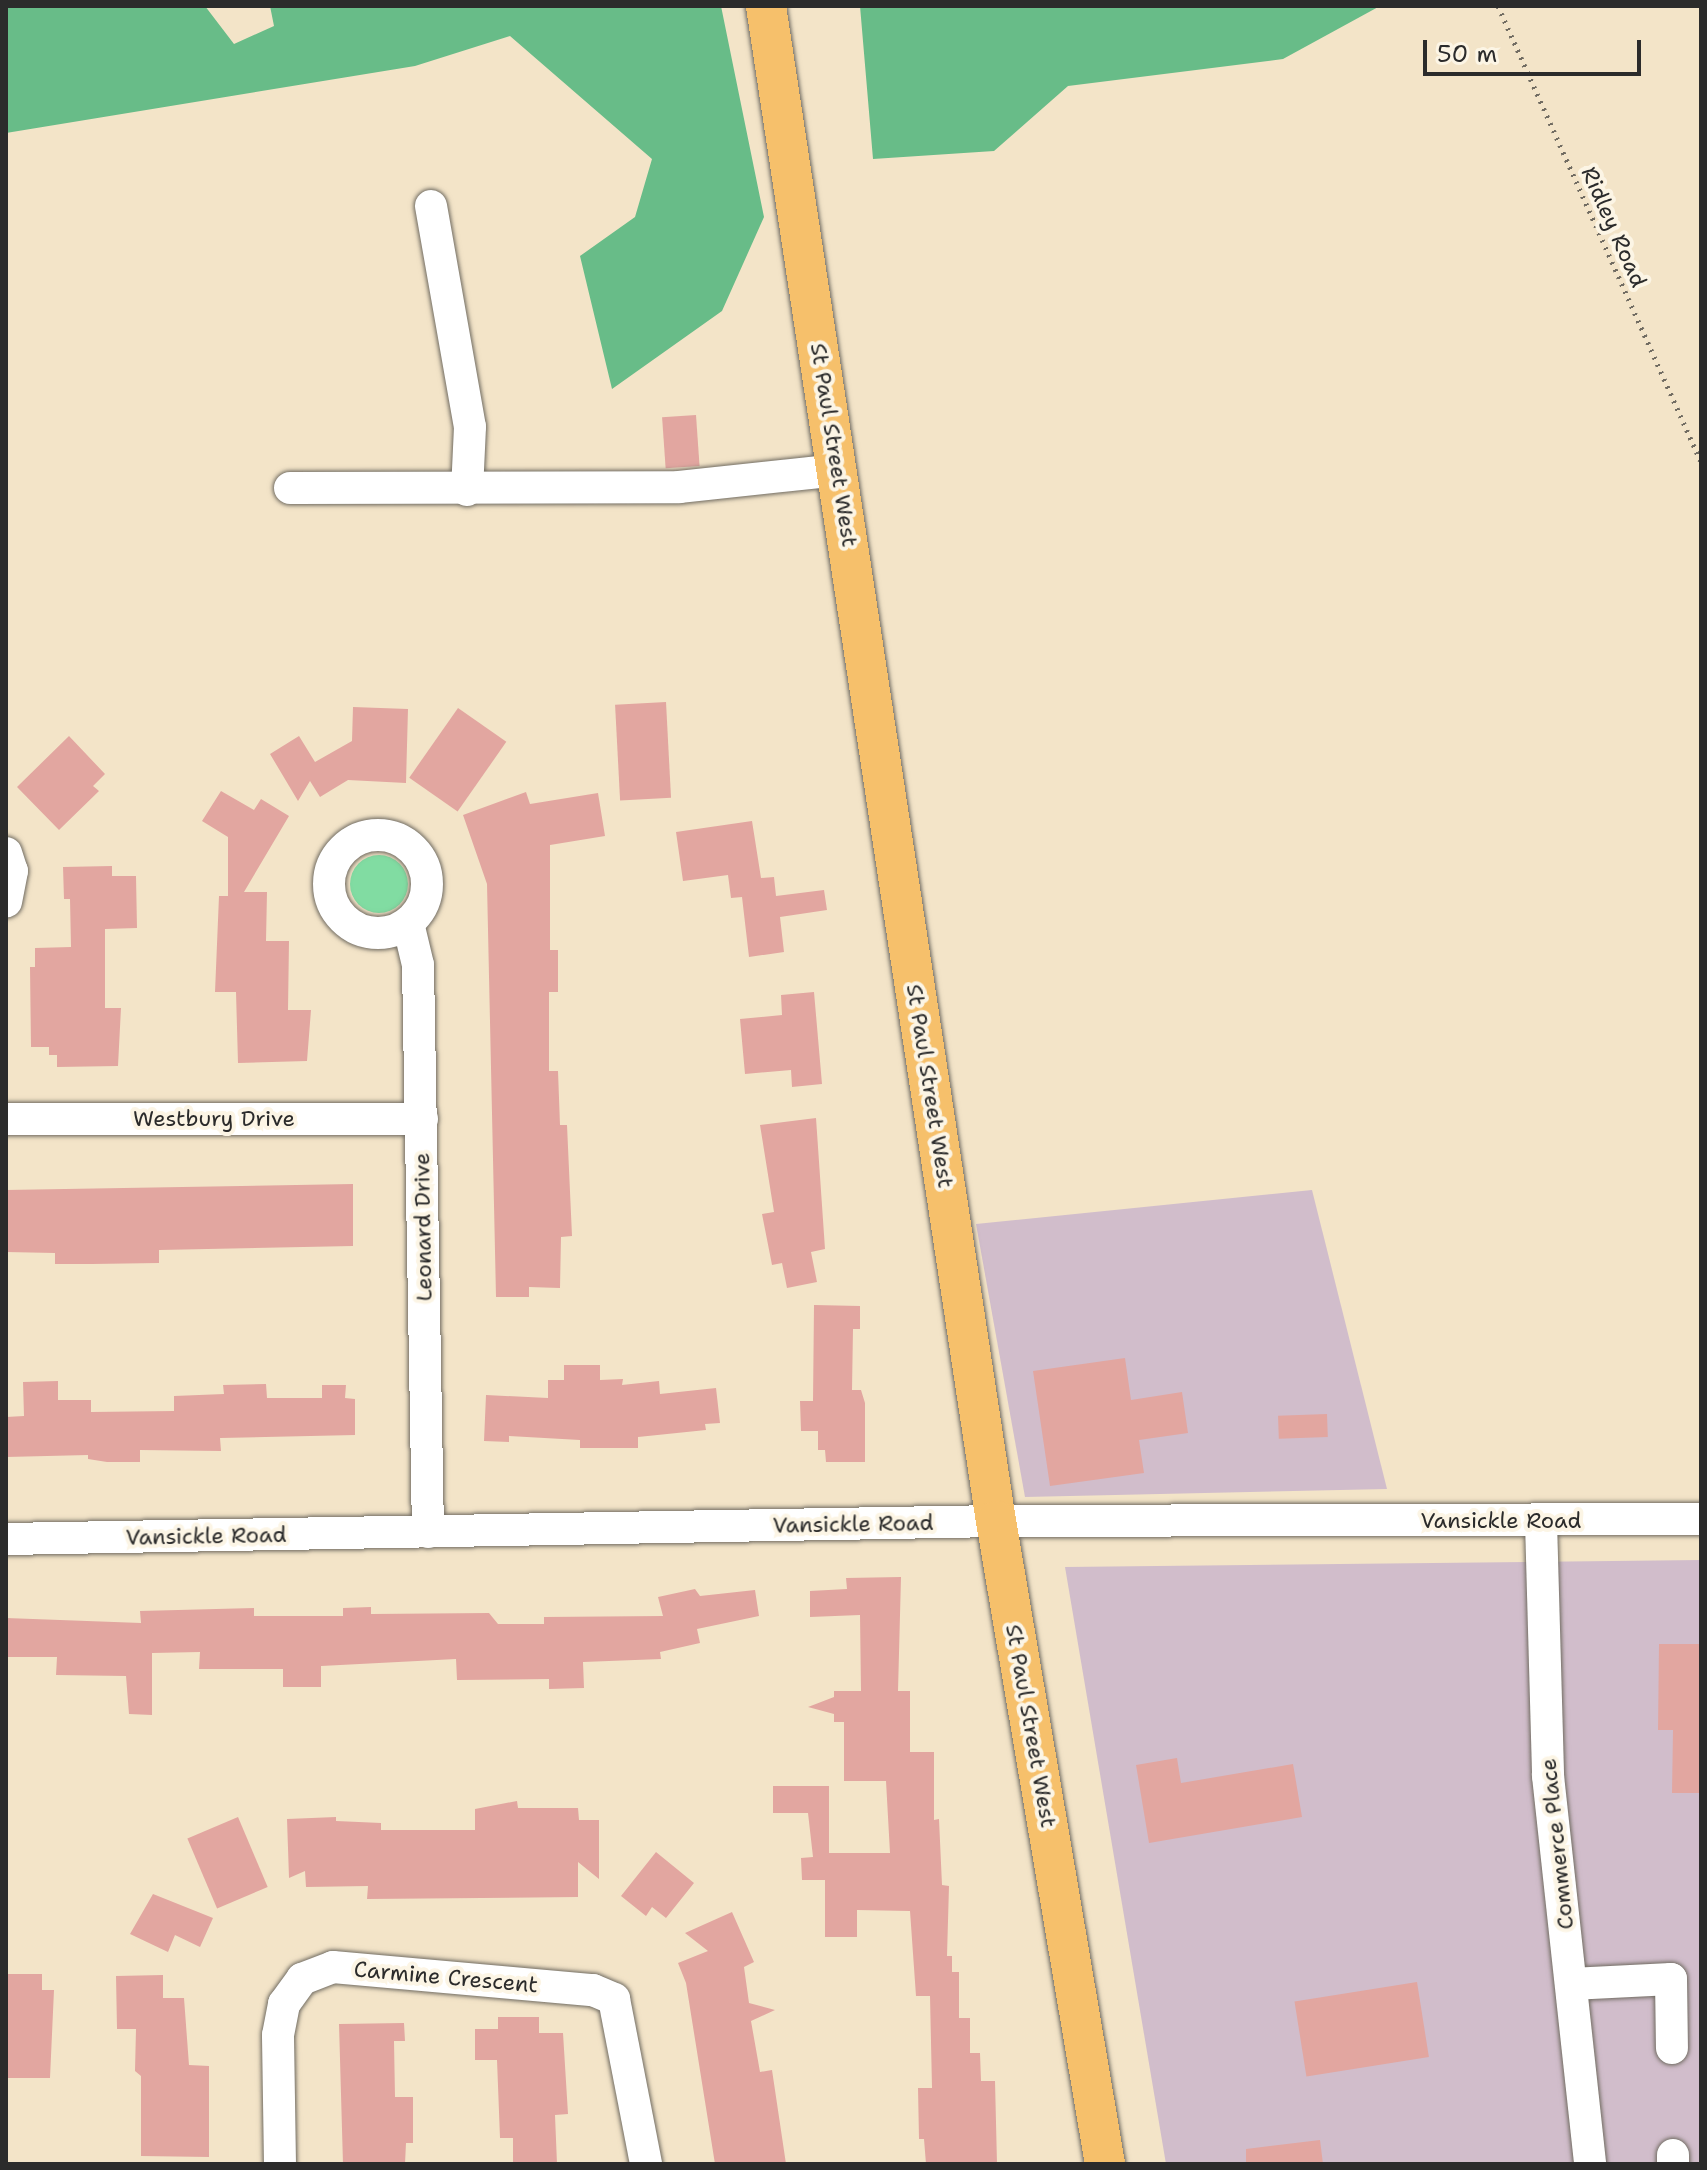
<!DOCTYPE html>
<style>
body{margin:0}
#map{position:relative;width:1707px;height:2170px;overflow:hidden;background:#f3e4c8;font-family:"Shantell Sans",sans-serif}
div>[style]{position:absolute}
.industrial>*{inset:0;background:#d1bdcb}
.green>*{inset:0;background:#81dca2}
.round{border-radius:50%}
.forest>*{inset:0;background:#68bc88}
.building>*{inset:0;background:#e2a6a0;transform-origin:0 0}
.path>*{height:5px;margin-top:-2.5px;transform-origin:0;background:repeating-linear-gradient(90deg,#716c62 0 2px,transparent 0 8px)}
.roads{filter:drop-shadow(0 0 2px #716c62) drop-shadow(0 0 2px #716c62)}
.minor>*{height:32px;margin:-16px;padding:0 16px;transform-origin:16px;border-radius:16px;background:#fff}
.minor>.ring{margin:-16px;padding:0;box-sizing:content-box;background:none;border:32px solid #fff;border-radius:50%}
.major>*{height:40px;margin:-20px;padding:0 20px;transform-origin:20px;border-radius:20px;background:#f6c06b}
span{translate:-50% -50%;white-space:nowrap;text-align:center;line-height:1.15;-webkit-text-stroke:8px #fcf5e5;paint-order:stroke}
.street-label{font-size:22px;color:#2b2b2b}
.frame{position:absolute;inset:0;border:8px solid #2b2b2b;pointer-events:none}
.scale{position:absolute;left:1423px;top:40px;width:218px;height:36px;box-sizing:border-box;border:4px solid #2b2b2b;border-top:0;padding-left:10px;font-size:24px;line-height:28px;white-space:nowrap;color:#2b2b2b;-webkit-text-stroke:6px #fcf5e5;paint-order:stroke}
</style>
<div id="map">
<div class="industrial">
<i style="clip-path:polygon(1312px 1190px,1387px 1489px,1025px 1497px,976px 1224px)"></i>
<i style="clip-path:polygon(1701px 1560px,1701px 2164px,1166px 2164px,1065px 1567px)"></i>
</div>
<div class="green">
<i class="round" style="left:350px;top:855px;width:58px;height:58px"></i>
</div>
<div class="forest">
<i style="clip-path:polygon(6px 6px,205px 6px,234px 44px,274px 26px,270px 6px,721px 6px,764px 217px,722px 311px,612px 389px,580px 256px,635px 217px,652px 159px,510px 36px,415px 66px,6px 133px)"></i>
<i style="clip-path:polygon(860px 6px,1380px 6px,1283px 59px,1068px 86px,994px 151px,873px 159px)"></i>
</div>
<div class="building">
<i style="left:696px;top:415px;width:51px;height:34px;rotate:86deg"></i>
<i style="left:666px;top:702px;width:96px;height:51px;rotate:87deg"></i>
<i style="clip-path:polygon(353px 707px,408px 709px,406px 783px,348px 780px,320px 797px,310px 781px,298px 801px,270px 754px,299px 736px,315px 762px,352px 741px)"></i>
<i style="left:458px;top:708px;width:59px;height:85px;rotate:35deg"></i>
<i style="clip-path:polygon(69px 736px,105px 774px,93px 786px,99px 791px,59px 830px,17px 787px)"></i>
<i style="clip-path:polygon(221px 791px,254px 810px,261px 799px,289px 816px,244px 892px,267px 892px,266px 941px,289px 941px,288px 1010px,311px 1010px,307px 1061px,238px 1063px,236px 992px,215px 992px,219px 896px,228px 896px,228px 837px,202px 821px)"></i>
<i style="clip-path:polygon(526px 792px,530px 804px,598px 793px,605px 836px,550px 845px,550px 950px,558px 950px,558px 992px,549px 992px,549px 1071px,558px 1071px,560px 1125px,567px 1125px,572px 1236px,561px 1237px,560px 1288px,529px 1287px,529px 1297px,496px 1297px,487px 884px,463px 815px)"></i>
<i style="clip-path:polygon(752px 821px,761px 878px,774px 877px,776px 896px,824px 890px,827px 910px,780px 917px,784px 952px,749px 957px,742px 897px,731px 898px,728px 875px,683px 881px,676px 832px)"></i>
<i style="clip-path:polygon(112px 866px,112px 876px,136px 876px,137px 928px,105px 929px,105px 1008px,121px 1008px,118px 1066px,57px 1067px,57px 1055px,49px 1055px,49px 1047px,31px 1047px,30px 967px,35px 967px,35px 948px,71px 947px,70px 899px,64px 899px,63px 867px)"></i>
<i style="clip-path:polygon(814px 992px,822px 1084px,792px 1087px,791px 1070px,745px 1074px,740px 1019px,782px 1015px,781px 995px)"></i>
<i style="clip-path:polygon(816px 1118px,825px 1249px,811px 1252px,817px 1282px,787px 1288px,782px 1263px,772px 1265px,762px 1214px,774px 1212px,760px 1125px)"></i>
<i style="clip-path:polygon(353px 1184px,353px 1246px,159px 1250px,159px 1263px,92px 1264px,55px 1264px,55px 1253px,6px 1252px,6px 1190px)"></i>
<i style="clip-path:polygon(814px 1305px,860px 1306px,860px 1329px,853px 1329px,852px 1390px,861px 1390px,865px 1403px,865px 1462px,826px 1462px,825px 1450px,818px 1450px,818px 1431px,801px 1431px,800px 1401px,813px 1401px)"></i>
<i style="clip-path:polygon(1125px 1358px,1131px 1400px,1182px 1392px,1188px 1433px,1139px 1440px,1144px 1473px,1050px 1486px,1033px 1371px)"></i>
<i style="clip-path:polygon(564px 1365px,600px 1365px,600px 1380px,623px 1379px,622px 1385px,659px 1381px,660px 1394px,716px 1388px,720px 1423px,705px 1424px,706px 1430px,638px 1437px,638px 1448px,580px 1448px,580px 1440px,509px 1436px,509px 1442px,484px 1441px,486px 1395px,548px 1398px,548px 1380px,564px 1380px)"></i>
<i style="clip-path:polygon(58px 1381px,58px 1400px,91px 1400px,91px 1412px,174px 1411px,174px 1396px,224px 1394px,223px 1385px,266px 1384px,267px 1398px,322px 1398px,322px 1385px,346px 1385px,345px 1398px,355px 1399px,355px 1435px,220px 1438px,221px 1451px,140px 1450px,140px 1462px,107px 1462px,88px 1459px,88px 1455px,6px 1457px,6px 1417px,24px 1416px,23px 1382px)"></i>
<i style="left:1327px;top:1414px;width:23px;height:49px;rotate:88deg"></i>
<i style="clip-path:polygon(901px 1577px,898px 1691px,910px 1691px,910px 1752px,934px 1752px,934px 1820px,939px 1819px,942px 1885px,949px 1886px,947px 1956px,952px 1956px,952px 1972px,959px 1972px,959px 2018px,970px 2018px,970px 2053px,980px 2053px,981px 2081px,995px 2081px,997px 2164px,926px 2164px,924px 2139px,919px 2139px,918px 2088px,932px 2088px,930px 1996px,916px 1996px,910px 1911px,857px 1910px,857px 1937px,825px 1937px,825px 1880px,802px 1880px,801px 1858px,813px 1857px,808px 1813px,773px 1813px,773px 1786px,829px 1786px,829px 1853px,890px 1853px,886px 1781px,844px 1781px,844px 1722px,834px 1722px,834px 1714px,808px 1707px,834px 1697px,834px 1691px,861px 1691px,860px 1615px,810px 1617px,810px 1591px,847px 1589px,846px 1578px)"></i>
<i style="clip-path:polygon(695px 1589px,700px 1596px,755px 1590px,759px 1616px,697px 1629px,700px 1643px,660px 1652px,661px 1659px,583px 1662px,584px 1688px,549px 1689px,549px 1679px,457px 1680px,456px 1659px,321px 1666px,321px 1687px,283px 1687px,283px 1669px,199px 1669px,200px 1652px,152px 1653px,152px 1715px,129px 1714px,126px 1676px,56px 1675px,57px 1657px,6px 1657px,6px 1618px,141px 1623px,140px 1611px,254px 1608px,254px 1616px,343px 1616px,343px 1608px,371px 1607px,371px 1614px,489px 1613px,498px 1624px,544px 1624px,544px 1617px,663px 1616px,658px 1597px)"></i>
<i style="clip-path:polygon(1659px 1644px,1701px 1644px,1701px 1793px,1672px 1793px,1673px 1730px,1658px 1730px)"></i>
<i style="clip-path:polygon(1177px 1758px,1181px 1783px,1293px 1764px,1302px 1817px,1149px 1843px,1136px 1765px)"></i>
<i style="clip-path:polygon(517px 1801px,518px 1808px,578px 1808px,579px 1820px,599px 1820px,599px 1879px,578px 1862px,578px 1897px,367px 1899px,368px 1886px,306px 1887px,305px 1871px,289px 1878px,287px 1819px,336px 1817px,336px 1821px,381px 1823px,381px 1830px,475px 1830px,475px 1809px)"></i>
<i style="left:238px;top:1817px;width:76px;height:55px;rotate:67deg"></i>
<i style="clip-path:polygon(656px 1852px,694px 1883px,666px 1918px,652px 1907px,646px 1916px,621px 1896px)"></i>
<i style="clip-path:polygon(153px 1894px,213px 1918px,200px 1947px,175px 1935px,168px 1952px,130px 1934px)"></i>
<i style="clip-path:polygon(732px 1912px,754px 1962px,744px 1967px,749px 2003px,775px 2010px,751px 2021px,760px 2072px,772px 2070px,786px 2164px,715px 2164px,686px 1983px,678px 1963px,708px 1951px,685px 1933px)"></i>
<i style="clip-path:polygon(6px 1974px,42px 1974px,42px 1990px,54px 1990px,50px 2078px,6px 2078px)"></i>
<i style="clip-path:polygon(163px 1975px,163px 1998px,184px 1998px,189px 2065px,209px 2066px,209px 2157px,141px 2156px,141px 2076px,135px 2071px,136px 2029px,117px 2029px,116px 1976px)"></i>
<i style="left:1417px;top:1982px;width:76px;height:124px;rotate:81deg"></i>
<i style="clip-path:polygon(498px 2017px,539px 2017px,539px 2033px,563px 2033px,568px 2114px,555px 2115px,557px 2164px,513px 2164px,513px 2138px,500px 2138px,497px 2060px,475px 2060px,475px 2029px,498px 2029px)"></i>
<i style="clip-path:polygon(404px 2023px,405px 2041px,394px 2041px,395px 2097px,413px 2097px,413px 2143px,406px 2143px,405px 2164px,343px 2164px,339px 2024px)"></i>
<i style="clip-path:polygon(1320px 2140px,1323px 2164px,1246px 2164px,1246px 2149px)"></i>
</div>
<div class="path">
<i style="left:1498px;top:6px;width:498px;rotate:66deg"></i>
</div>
<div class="roads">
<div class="minor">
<i style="left:431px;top:206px;width:224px;rotate:80deg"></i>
<i style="left:470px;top:427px;width:63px;rotate:92.7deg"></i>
<i style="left:290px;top:488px;width:389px;rotate:-0.1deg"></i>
<i style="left:679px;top:487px;width:160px;rotate:-6.1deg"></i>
<i class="ring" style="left:329px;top:835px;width:66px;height:66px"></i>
<i style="left:6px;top:853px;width:19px;rotate:72deg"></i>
<i style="left:12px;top:871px;width:31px;rotate:101deg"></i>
<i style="left:408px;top:923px;width:43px;rotate:76.6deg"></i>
<i style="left:418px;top:965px;width:567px;rotate:88.99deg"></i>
<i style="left:6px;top:1119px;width:416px"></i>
<i style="left:1541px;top:1522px;width:254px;rotate:88.4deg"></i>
<i style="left:1548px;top:1776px;width:390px;rotate:83.8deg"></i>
<i style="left:6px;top:1539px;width:990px;rotate:-1.04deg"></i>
<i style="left:996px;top:1521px;width:705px;rotate:-0.16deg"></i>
<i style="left:1571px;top:1984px;width:100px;rotate:-2.9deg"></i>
<i style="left:1671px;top:1979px;width:69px;rotate:89.2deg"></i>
<i style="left:280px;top:2164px;width:129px;rotate:-90.9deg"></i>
<i style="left:278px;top:2035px;width:32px;rotate:-79deg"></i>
<i style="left:284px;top:2004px;width:31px;rotate:-54deg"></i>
<i style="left:302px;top:1979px;width:33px;rotate:-21deg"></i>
<i style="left:333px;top:1967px;width:261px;rotate:5.1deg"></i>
<i style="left:593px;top:1990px;width:23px;rotate:23deg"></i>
<i style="left:614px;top:1999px;width:168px;rotate:79deg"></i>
<i style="left:1673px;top:2164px;width:9px;rotate:-90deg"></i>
</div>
<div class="major">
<i style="left:766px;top:6px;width:1532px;rotate:81.37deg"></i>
<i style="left:996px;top:1521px;width:652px;rotate:80.38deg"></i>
</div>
</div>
<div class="street-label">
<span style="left:1614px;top:227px;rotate:66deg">Ridley Road</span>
<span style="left:834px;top:445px;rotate:81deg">St Paul Street West</span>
<span style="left:930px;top:1086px;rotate:81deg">St Paul Street West</span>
<span style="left:214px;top:1119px">Westbury Drive</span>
<span style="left:423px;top:1227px;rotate:-91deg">Leonard Drive</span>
<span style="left:1501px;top:1521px">Vansickle Road</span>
<span style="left:853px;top:1524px;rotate:-1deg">Vansickle Road</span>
<span style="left:206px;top:1536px;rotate:-1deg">Vansickle Road</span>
<span style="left:1031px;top:1726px;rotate:80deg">St Paul Street West</span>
<span style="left:1557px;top:1844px;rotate:-96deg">Commerce Place</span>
<span style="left:446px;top:1977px;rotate:5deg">Carmine Crescent</span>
</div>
<div class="frame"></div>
<div class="scale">50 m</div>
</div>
